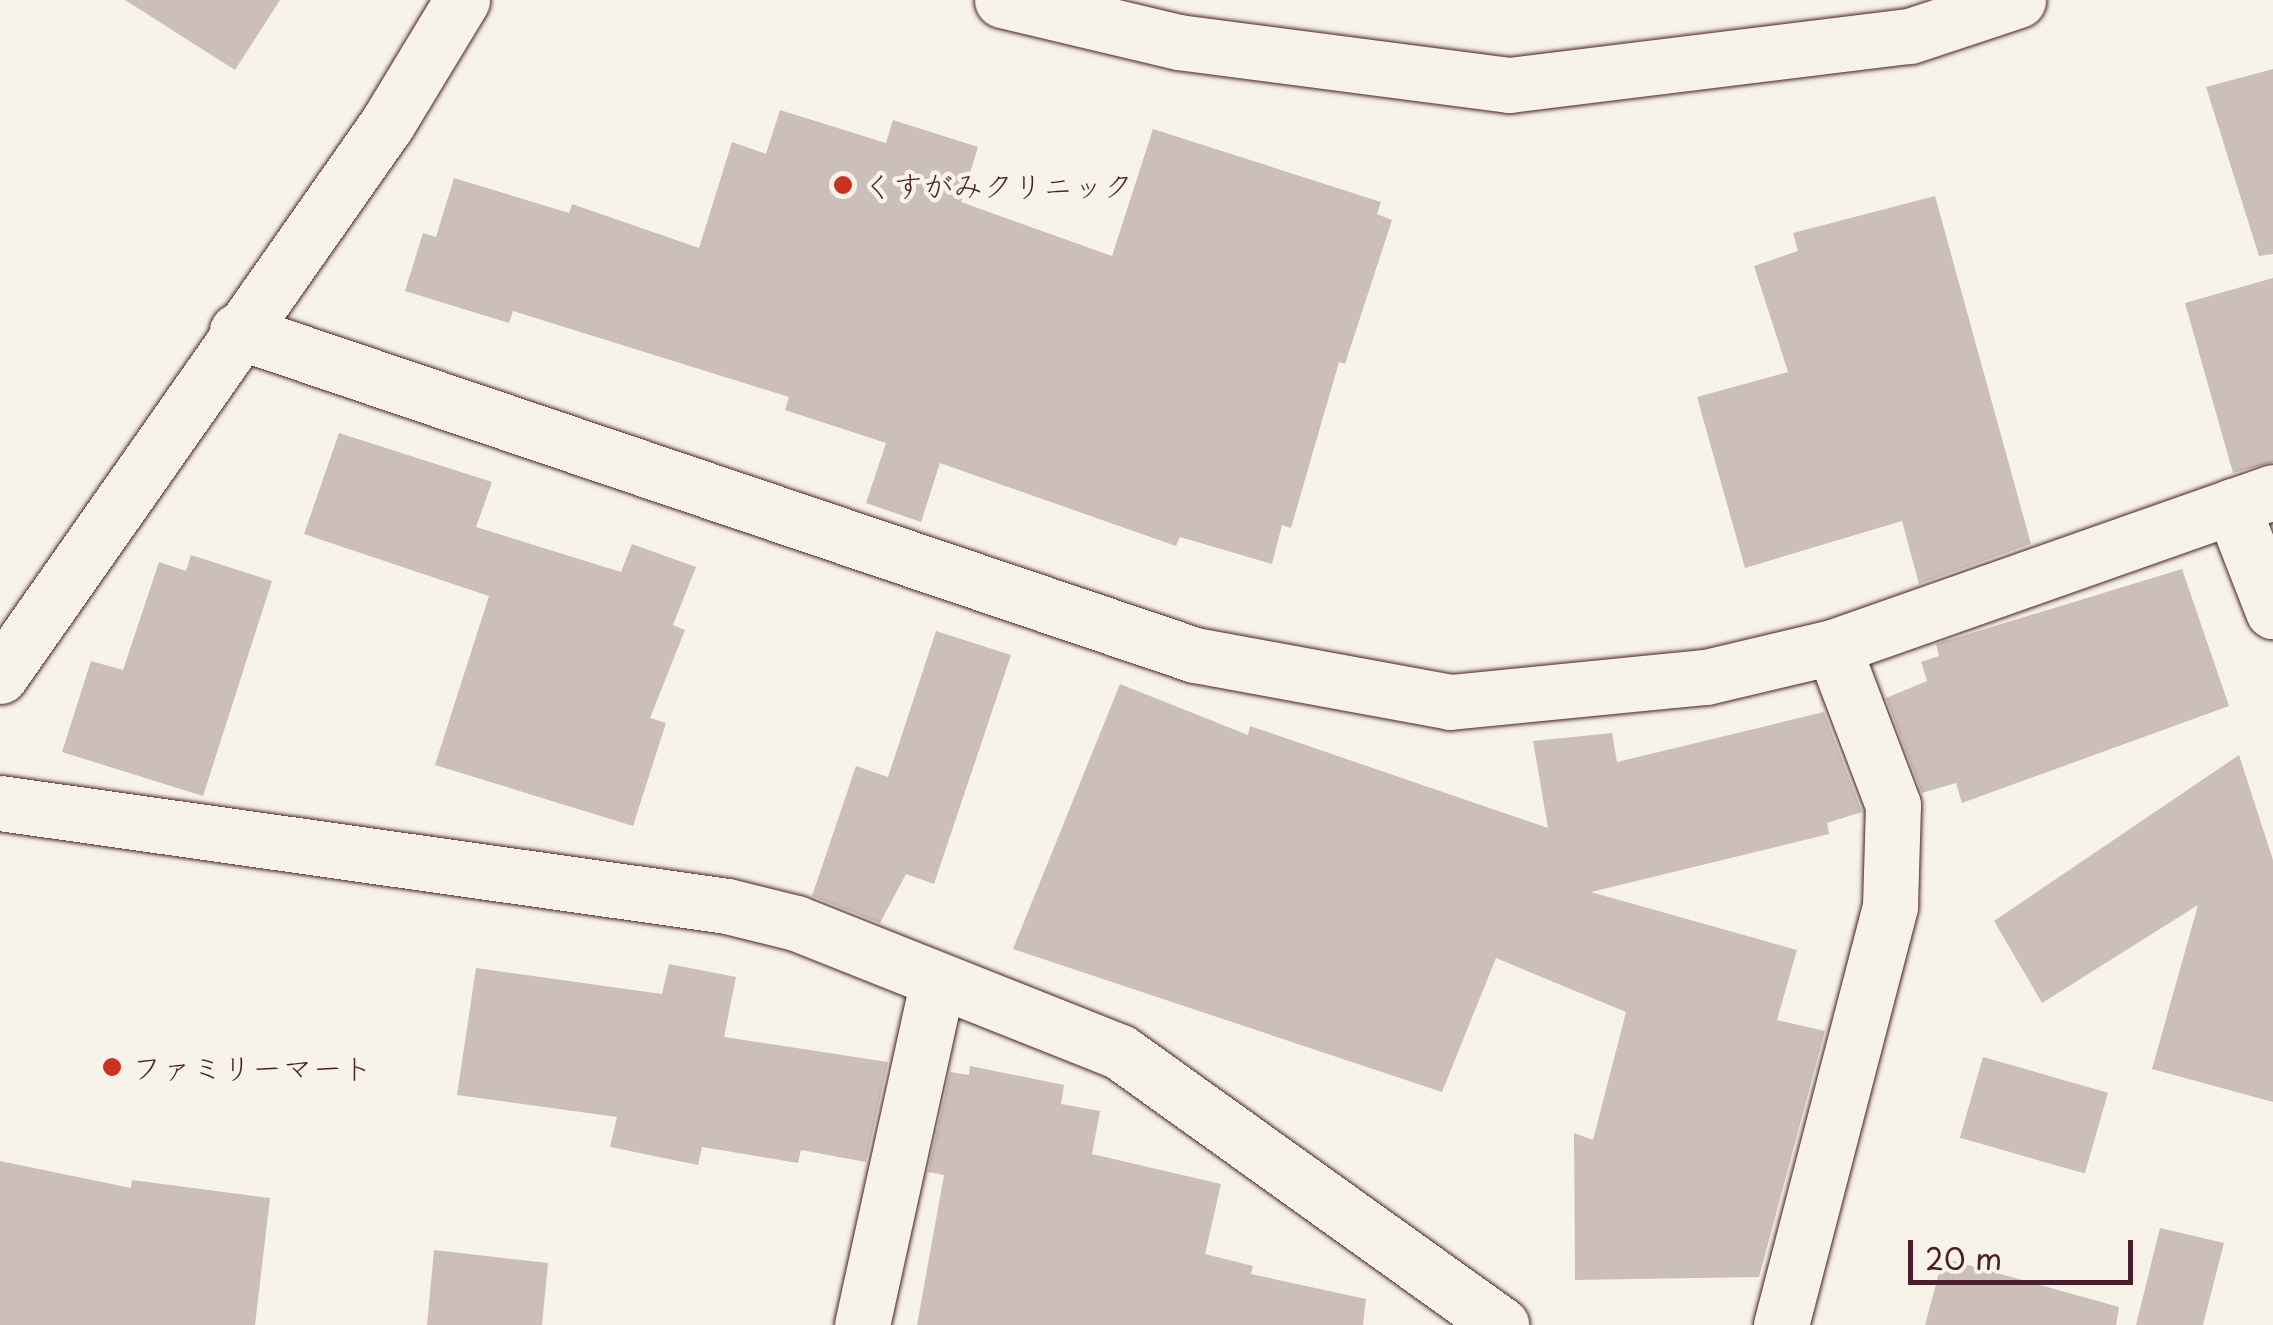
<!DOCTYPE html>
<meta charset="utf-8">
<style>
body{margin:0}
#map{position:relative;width:2273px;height:1325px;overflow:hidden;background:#f7f3e8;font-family:"Playpen Sans","Klee One",sans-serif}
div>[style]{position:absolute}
.building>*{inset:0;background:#ccbfb9;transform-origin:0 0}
.roads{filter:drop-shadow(0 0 2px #4a1f2b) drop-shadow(0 0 2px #4a1f2b)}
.minor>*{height:55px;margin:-27.5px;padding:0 27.5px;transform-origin:27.5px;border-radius:27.5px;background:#f7f3e8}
.dots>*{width:28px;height:28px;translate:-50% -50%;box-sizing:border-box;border:5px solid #f7f3e8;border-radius:50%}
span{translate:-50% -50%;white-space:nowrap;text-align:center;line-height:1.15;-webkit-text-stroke:9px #f7f3e8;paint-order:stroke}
.poi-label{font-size:30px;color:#4a1f2b}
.left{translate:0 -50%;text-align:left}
.scale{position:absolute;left:1908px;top:1240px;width:225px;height:45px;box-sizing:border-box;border:5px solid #4a1f2b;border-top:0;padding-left:12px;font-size:30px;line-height:35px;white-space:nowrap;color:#4a1f2b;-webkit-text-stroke:8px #f7f3e8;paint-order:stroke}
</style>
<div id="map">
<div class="building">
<i style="clip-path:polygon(125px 0,280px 0,235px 70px)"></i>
<i style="clip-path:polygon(2273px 69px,2273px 254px,2259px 256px,2206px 87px)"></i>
<i style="clip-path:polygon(780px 110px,886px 143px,893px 120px,978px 147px,961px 202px,1112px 256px,1153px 129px,1381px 202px,1377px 214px,1392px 220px,1345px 364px,1339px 362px,1291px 528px,1282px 525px,1272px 564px,1180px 537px,1176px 546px,940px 463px,921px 522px,866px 503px,886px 443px,785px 410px,789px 397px,513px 311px,509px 323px,405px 291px,423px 233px,436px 237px,454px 178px,569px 213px,572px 204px,699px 248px,732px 142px,766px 154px)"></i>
<i style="clip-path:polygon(1935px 196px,2031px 544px,1919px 584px,1902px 521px,1745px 568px,1697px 397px,1788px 372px,1754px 266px,1798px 251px,1793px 233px)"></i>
<i style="clip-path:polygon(2273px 278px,2273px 462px,2233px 473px,2185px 303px)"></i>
<i style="clip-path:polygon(339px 433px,492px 482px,476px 527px,621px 572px,632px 544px,696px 567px,673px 625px,685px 630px,650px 718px,666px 723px,633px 826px,435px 765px,489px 596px,304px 534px)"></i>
<i style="clip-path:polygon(191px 555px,272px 581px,203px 796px,62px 752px,91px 661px,123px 670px,159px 562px,186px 571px)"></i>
<i style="clip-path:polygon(2182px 569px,2229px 706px,1962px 803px,1956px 783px,1922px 793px,1886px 698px,1927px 681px,1921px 662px,1939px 656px,1936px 644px)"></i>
<i style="clip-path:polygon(936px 631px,1011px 655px,934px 884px,906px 874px,880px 923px,812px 896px,856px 766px,888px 777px)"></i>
<i style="clip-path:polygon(1120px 684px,1248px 735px,1250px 726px,1548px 828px,1533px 741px,1612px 733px,1617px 762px,1824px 712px,1862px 812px,1827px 823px,1829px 834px,1591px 892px,1797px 950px,1777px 1020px,1825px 1031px,1759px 1277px,1575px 1280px,1574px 1133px,1593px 1140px,1626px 1012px,1496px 958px,1442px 1092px,1013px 949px)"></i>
<i style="clip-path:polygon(2239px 755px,2273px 860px,2273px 1102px,2152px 1069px,2198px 905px,2042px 1003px,1994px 921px)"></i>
<i style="clip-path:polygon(669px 964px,736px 977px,724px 1037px,888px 1062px,866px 1162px,801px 1150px,798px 1163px,702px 1147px,698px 1165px,610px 1147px,617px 1117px,457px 1095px,476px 968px,662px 994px)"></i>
<i style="left:1983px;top:1057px;width:130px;height:84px;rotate:16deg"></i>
<i style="clip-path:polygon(970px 1066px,1064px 1085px,1061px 1104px,1100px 1111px,1092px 1154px,1221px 1184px,1205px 1254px,1253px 1266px,1251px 1274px,1366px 1299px,1363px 1325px,917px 1325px,944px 1175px,928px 1172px,950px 1072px,969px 1075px)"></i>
<i style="clip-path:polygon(0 1161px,131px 1188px,132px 1180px,270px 1198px,255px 1325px,0 1325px)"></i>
<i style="clip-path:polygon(2160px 1228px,2224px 1243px,2203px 1325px,2136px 1325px)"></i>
<i style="clip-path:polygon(434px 1250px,548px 1263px,542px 1325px,427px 1325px)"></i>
<i style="clip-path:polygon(1943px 1258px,2119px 1307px,2116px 1325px,1925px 1325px)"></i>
</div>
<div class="roads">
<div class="minor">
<i style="left:1002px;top:0;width:181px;rotate:13.4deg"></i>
<i style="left:1178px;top:42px;width:334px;rotate:7.4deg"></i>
<i style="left:1509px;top:85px;width:404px;rotate:-7deg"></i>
<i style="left:1910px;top:36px;width:114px;rotate:-18.4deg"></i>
<i style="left:237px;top:331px;width:1011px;rotate:18.69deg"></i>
<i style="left:1195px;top:655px;width:259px;rotate:10.4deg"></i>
<i style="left:1450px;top:702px;width:257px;rotate:-5.6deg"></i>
<i style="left:1706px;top:677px;width:130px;rotate:-13.3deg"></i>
<i style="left:1833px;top:647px;width:467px;rotate:-19.4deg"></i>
<i style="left:2232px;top:506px;width:113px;rotate:68.7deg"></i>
<i style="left:0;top:676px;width:674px;rotate:-54.97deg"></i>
<i style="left:387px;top:124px;width:145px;rotate:-58.8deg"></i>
<i style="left:0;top:803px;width:734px;rotate:8.06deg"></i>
<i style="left:727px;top:906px;width:71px;rotate:13.8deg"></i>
<i style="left:796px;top:923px;width:349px;rotate:21.7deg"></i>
<i style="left:1120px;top:1052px;width:469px;rotate:35.6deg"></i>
<i style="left:862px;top:1325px;width:353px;rotate:-77.6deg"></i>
<i style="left:1781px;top:1325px;width:433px;rotate:-75.4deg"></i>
<i style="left:1890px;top:906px;width:101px;rotate:-88.3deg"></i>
<i style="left:1893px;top:805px;width:169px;rotate:-110.8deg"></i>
</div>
</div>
<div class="dots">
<i style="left:843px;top:185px;background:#c8321e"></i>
<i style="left:112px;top:1067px;background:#c8321e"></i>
</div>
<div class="poi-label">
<span class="left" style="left:863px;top:185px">くすがみクリニック</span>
<span class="left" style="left:132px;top:1067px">ファミリーマート</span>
</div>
<div class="scale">20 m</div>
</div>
